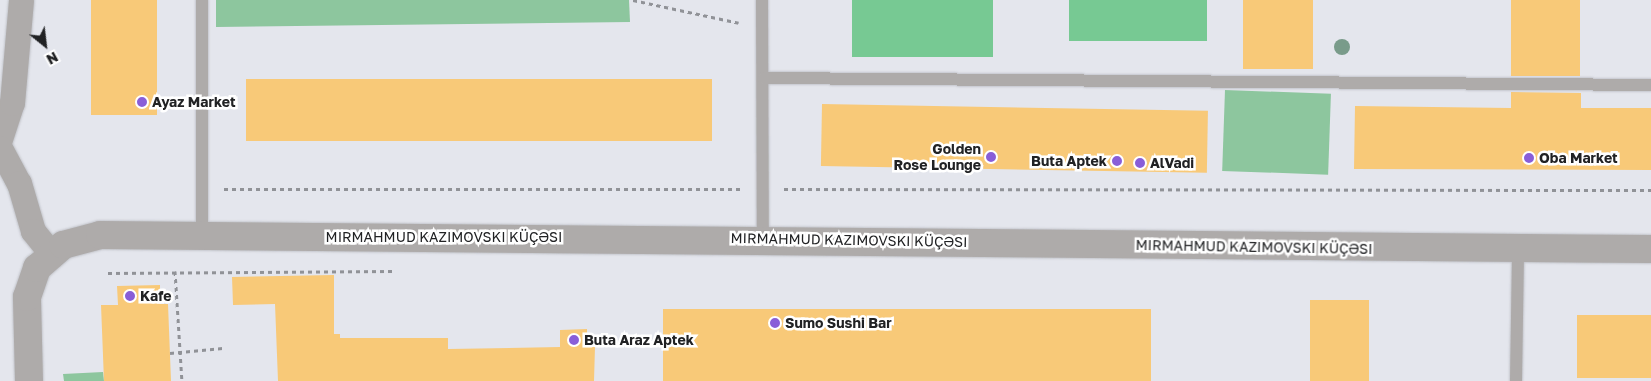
<!DOCTYPE html>
<meta charset="utf-8">
<style>
body{margin:0}
#map{position:relative;width:1651px;height:381px;overflow:hidden;background:#e4e6ed;font-family:"Golos Text",sans-serif}
div>[style]{position:absolute}
.green>*{inset:0;background:#8dc69e;transform-origin:0 0}
.forest>*{inset:0;background:#77c993;transform-origin:0 0}
.building>*{inset:0;background:#f8c978;transform-origin:0 0}
.path>*{height:3px;margin-top:-1.5px;transform-origin:0;background:repeating-linear-gradient(90deg,#909297 0 4px,transparent 0 8px)}
.roads{filter:drop-shadow(0 0 1px #c1c3c9) drop-shadow(0 0 1px #c1c3c9)}
.service>*{height:12px;margin:-6px;padding:0 6px;transform-origin:6px;border-radius:6px;background:#aeabaa}
.minor>*{height:25px;margin:-12.5px;padding:0 12.5px;transform-origin:12.5px;border-radius:12.5px;background:#aeabaa}
.tertiary>*{height:28px;margin:-14px;padding:0 14px;transform-origin:14px;border-radius:14px;background:#aeabaa}
.trees>*{width:16px;height:16px;margin:-8px;border-radius:50%;background:#799b8a}
.dots>*{width:14px;height:14px;translate:-50% -50%;box-sizing:border-box;border:2px solid #fff;border-radius:50%}
span{translate:-50% -50%;white-space:nowrap;text-align:center;line-height:1.15;-webkit-text-stroke:5px #fff;paint-order:stroke}
.poi-label{font-size:14px;color:#212224;font-weight:700}
.left{translate:0 -50%;text-align:left}
.right{translate:-100% -50%;text-align:right}
.street-label{font-size:14px;color:#212224}
.north{position:absolute;left:20px;top:20px;width:50px;height:50px;-webkit-text-stroke:4px #fff;paint-order:stroke;rotate:151deg;font-size:14px;font-weight:700;line-height:20px;text-align:center;color:#212224}
.north::after{content:'';display:block;margin:auto;width:18px;height:22px;background:#212224;clip-path:polygon(50% 0,100% 100%,50% 72%,0 100%)}
</style>
<div id="map">
<div class="green">
<i style="clip-path:polygon(216px 0,629px 0,630px 22px,216px 27px)"></i>
<i style="left:1225px;top:90px;width:106px;height:81px;rotate:2deg"></i>
<i style="clip-path:polygon(103px 372px,104px 381px,64px 381px,63px 374px)"></i>
</div>
<div class="forest">
<i style="left:852px;top:0;width:141px;height:57px"></i>
<i style="left:1069px;top:0;width:138px;height:41px"></i>
</div>
<div class="building">
<i style="left:91px;top:0;width:66px;height:115px"></i>
<i style="left:1243px;top:0;width:70px;height:69px"></i>
<i style="left:1511px;top:0;width:69px;height:76px"></i>
<i style="left:246px;top:79px;width:466px;height:62px"></i>
<i style="clip-path:polygon(1511px 92px,1581px 93px,1581px 108px,1651px 108px,1651px 170px,1354px 169px,1355px 106px,1511px 108px)"></i>
<i style="left:822px;top:104px;width:386px;height:62px;rotate:1deg"></i>
<i style="clip-path:polygon(334px 275px,334px 334px,340px 334px,340px 338px,448px 338px,448px 349px,560px 347px,560px 330px,587px 329px,587px 347px,595px 347px,594px 381px,278px 381px,275px 304px,233px 305px,232px 277px)"></i>
<i style="clip-path:polygon(160px 285px,160px 304px,168px 304px,171px 381px,104px 381px,101px 305px,118px 305px,117px 286px)"></i>
<i style="left:1369px;top:300px;width:81px;height:59px;rotate:90deg"></i>
<i style="left:663px;top:309px;width:488px;height:72px"></i>
<i style="left:1577px;top:315px;width:74px;height:63px"></i>
</div>
<div class="path">
<i style="left:633px;top:0;width:108px;rotate:12.2deg"></i>
<i style="left:224px;top:189px;width:516px"></i>
<i style="left:784px;top:189px;width:867px;rotate:0.07deg"></i>
<i style="left:175px;top:271px;width:110px;rotate:86.4deg"></i>
<i style="left:108px;top:273px;width:285px;rotate:-0.4deg"></i>
<i style="left:170px;top:353px;width:53px;rotate:-5.4deg"></i>
</div>
<div class="roads">
<div class="service">
<i style="left:202px;top:0;width:237px;rotate:90deg"></i>
<i style="left:762px;top:0;width:239px;rotate:89.8deg"></i>
<i style="left:764px;top:78px;width:887px;rotate:0.45deg"></i>
<i style="left:1516px;top:381px;width:130px;rotate:-89.1deg"></i>
</div>
<div class="minor">
<i style="left:0;top:139px;width:38px;rotate:-72deg"></i>
<i style="left:12px;top:103px;width:103px;rotate:-85deg"></i>
<i style="left:0;top:148px;width:40px;rotate:62deg"></i>
<i style="left:19px;top:183px;width:50px;rotate:73.7deg"></i>
<i style="left:33px;top:231px;width:28px;rotate:51deg"></i>
</div>
<div class="tertiary">
<i style="left:29px;top:381px;width:84px;rotate:-91.4deg"></i>
<i style="left:27px;top:297px;width:31px;rotate:-71deg"></i>
<i style="left:37px;top:268px;width:35px;rotate:-41deg"></i>
<i style="left:63px;top:245px;width:38px;rotate:-15deg"></i>
<i style="left:100px;top:235px;width:1551px;rotate:0.52deg"></i>
</div>
</div>
<div class="trees">
<i style="left:1342px;top:47px"></i>
</div>
<div class="dots">
<i style="left:142px;top:102px;background:#895ed8"></i>
<i style="left:991px;top:157px;background:#895ed8"></i>
<i style="left:1529px;top:158px;background:#895ed8"></i>
<i style="left:1117px;top:161px;background:#895ed8"></i>
<i style="left:1140px;top:163px;background:#895ed8"></i>
<i style="left:130px;top:296px;background:#895ed8"></i>
<i style="left:775px;top:323px;background:#895ed8"></i>
<i style="left:574px;top:340px;background:#895ed8"></i>
</div>
<div class="poi-label">
<span class="left" style="left:152px;top:102px">Ayaz Market</span>
<span class="right" style="left:981px;top:157px">Golden<br>Rose Lounge</span>
<span class="left" style="left:1539px;top:158px">Oba Market</span>
<span class="right" style="left:1107px;top:161px">Buta Aptek</span>
<span class="left" style="left:1150px;top:163px">AlVadi</span>
<span class="left" style="left:140px;top:296px">Kafe</span>
<span class="left" style="left:785px;top:323px">Sumo Sushi Bar</span>
<span class="left" style="left:584px;top:340px">Buta Araz Aptek</span>
</div>
<div class="street-label">
<span style="left:444px;top:237px">MIRMAHMUD KAZIMOVSKI KÜÇƏSI</span>
<span style="left:849px;top:240px;rotate:1deg">MIRMAHMUD KAZIMOVSKI KÜÇƏSI</span>
<span style="left:1254px;top:247px;rotate:1deg">MIRMAHMUD KAZIMOVSKI KÜÇƏSI</span>
</div>
<div class="north">N</div>
</div>
